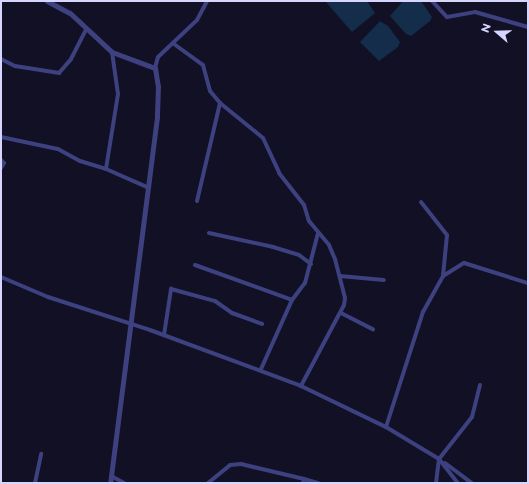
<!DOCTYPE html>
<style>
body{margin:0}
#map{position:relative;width:529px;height:484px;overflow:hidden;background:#111024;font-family:Montserrat,sans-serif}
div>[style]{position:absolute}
.water>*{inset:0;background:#132d4a}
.minor>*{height:4px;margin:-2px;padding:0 2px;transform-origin:2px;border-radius:2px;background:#3d4180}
.tertiary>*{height:5px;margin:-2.5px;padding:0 2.5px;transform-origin:2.5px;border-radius:2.5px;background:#3d4180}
span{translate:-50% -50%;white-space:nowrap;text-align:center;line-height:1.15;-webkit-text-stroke:4px #111024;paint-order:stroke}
.frame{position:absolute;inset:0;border:2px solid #d6d5fd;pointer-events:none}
.north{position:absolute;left:477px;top:12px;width:40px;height:40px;-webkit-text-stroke:3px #111024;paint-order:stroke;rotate:290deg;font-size:11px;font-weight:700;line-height:16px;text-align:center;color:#d6d5fd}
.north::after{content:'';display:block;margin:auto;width:14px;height:18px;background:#d6d5fd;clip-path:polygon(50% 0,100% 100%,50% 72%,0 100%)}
</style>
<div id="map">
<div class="water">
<i style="clip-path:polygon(325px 1px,367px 1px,375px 13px,352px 32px)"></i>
<i style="clip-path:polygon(403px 1px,421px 1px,432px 17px,430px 21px,411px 36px,406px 34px,390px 16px)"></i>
<i style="clip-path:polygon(380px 21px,388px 26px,400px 42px,398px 47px,379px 61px,360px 42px)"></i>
</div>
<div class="minor">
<i style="left:432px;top:1px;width:22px;rotate:47deg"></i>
<i style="left:447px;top:17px;width:28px;rotate:-10deg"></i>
<i style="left:475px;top:12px;width:55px;rotate:15.8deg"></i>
<i style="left:174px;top:44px;width:36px;rotate:36deg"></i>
<i style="left:203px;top:65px;width:27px;rotate:75deg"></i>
<i style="left:210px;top:91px;width:16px;rotate:50deg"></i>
<i style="left:220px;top:103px;width:55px;rotate:39.1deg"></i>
<i style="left:263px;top:138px;width:38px;rotate:65deg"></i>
<i style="left:279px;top:173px;width:41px;rotate:52deg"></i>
<i style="left:304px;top:205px;width:17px;rotate:73deg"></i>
<i style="left:309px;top:221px;width:31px;rotate:50deg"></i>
<i style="left:329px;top:245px;width:15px;rotate:67deg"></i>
<i style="left:335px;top:259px;width:40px;rotate:75.6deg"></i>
<i style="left:345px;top:298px;width:7px;rotate:98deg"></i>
<i style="left:344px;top:305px;width:92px;rotate:118deg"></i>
<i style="left:112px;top:52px;width:42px;rotate:81.9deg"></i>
<i style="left:118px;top:94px;width:76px;rotate:99.1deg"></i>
<i style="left:106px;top:169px;width:45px;rotate:23.7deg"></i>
<i style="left:1px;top:59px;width:16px;rotate:27deg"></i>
<i style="left:15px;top:66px;width:45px;rotate:9deg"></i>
<i style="left:59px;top:73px;width:18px;rotate:-49deg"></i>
<i style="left:71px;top:59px;width:33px;rotate:-63deg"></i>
<i style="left:155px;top:68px;width:11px;rotate:-75deg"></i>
<i style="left:158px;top:57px;width:54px;rotate:-43.5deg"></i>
<i style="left:197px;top:20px;width:21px;rotate:-62deg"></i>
<i style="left:1px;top:137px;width:58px;rotate:11.9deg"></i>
<i style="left:58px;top:149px;width:25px;rotate:29deg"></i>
<i style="left:80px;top:161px;width:27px;rotate:17deg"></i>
<i style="left:1px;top:160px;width:4px;rotate:45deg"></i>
<i style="left:4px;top:163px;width:6px;rotate:121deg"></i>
<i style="left:197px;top:201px;width:101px;rotate:-76.8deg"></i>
<i style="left:421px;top:202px;width:42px;rotate:51.8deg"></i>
<i style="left:447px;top:235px;width:41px;rotate:95.6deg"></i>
<i style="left:209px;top:233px;width:66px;rotate:12.3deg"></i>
<i style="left:273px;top:247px;width:27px;rotate:17deg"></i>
<i style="left:299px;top:255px;width:15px;rotate:37deg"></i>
<i style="left:195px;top:265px;width:103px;rotate:19.8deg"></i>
<i style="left:340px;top:276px;width:44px;rotate:5.2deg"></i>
<i style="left:1px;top:277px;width:51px;rotate:23.1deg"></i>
<i style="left:48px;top:297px;width:107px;rotate:17.9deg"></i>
<i style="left:150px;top:330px;width:161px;rotate:20.3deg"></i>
<i style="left:301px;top:386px;width:94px;rotate:25.8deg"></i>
<i style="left:386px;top:427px;width:62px;rotate:31.1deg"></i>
<i style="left:439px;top:459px;width:31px;rotate:52deg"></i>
<i style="left:341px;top:313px;width:36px;rotate:27deg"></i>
<i style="left:164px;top:335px;width:47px;rotate:-81.3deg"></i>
<i style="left:171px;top:289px;width:46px;rotate:15.3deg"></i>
<i style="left:215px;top:301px;width:21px;rotate:35deg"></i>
<i style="left:232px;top:313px;width:32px;rotate:20deg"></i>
<i style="left:261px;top:369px;width:76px;rotate:-65.8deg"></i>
<i style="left:292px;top:300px;width:21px;rotate:-53deg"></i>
<i style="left:305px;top:283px;width:52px;rotate:-75.4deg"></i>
<i style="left:386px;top:427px;width:121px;rotate:-72.2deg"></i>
<i style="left:423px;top:312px;width:41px;rotate:-60.9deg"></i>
<i style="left:443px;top:276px;width:25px;rotate:-32deg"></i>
<i style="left:464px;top:263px;width:67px;rotate:17.4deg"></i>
<i style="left:445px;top:463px;width:34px;rotate:37deg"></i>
<i style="left:111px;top:476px;width:15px;rotate:28deg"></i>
<i style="left:35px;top:483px;width:30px;rotate:-78deg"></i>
<i style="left:208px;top:483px;width:28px;rotate:-39deg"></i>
<i style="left:230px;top:465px;width:11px;rotate:-5deg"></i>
<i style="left:241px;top:464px;width:65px;rotate:13.4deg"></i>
<i style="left:303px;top:483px;width:4px;rotate:-76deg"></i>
<i style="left:304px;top:479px;width:15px;rotate:16deg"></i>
<i style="left:436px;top:483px;width:24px;rotate:-83deg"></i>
<i style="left:439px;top:459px;width:53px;rotate:-51.8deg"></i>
<i style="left:472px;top:417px;width:33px;rotate:-76deg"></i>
</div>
<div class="tertiary">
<i style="left:47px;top:1px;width:26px;rotate:28deg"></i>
<i style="left:70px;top:13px;width:57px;rotate:42.9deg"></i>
<i style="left:112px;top:52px;width:46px;rotate:20.4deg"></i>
<i style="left:155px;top:68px;width:18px;rotate:81deg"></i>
<i style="left:158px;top:86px;width:31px;rotate:92deg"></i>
<i style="left:157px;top:117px;width:369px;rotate:97.3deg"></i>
</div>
<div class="frame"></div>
<div class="north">N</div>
</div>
